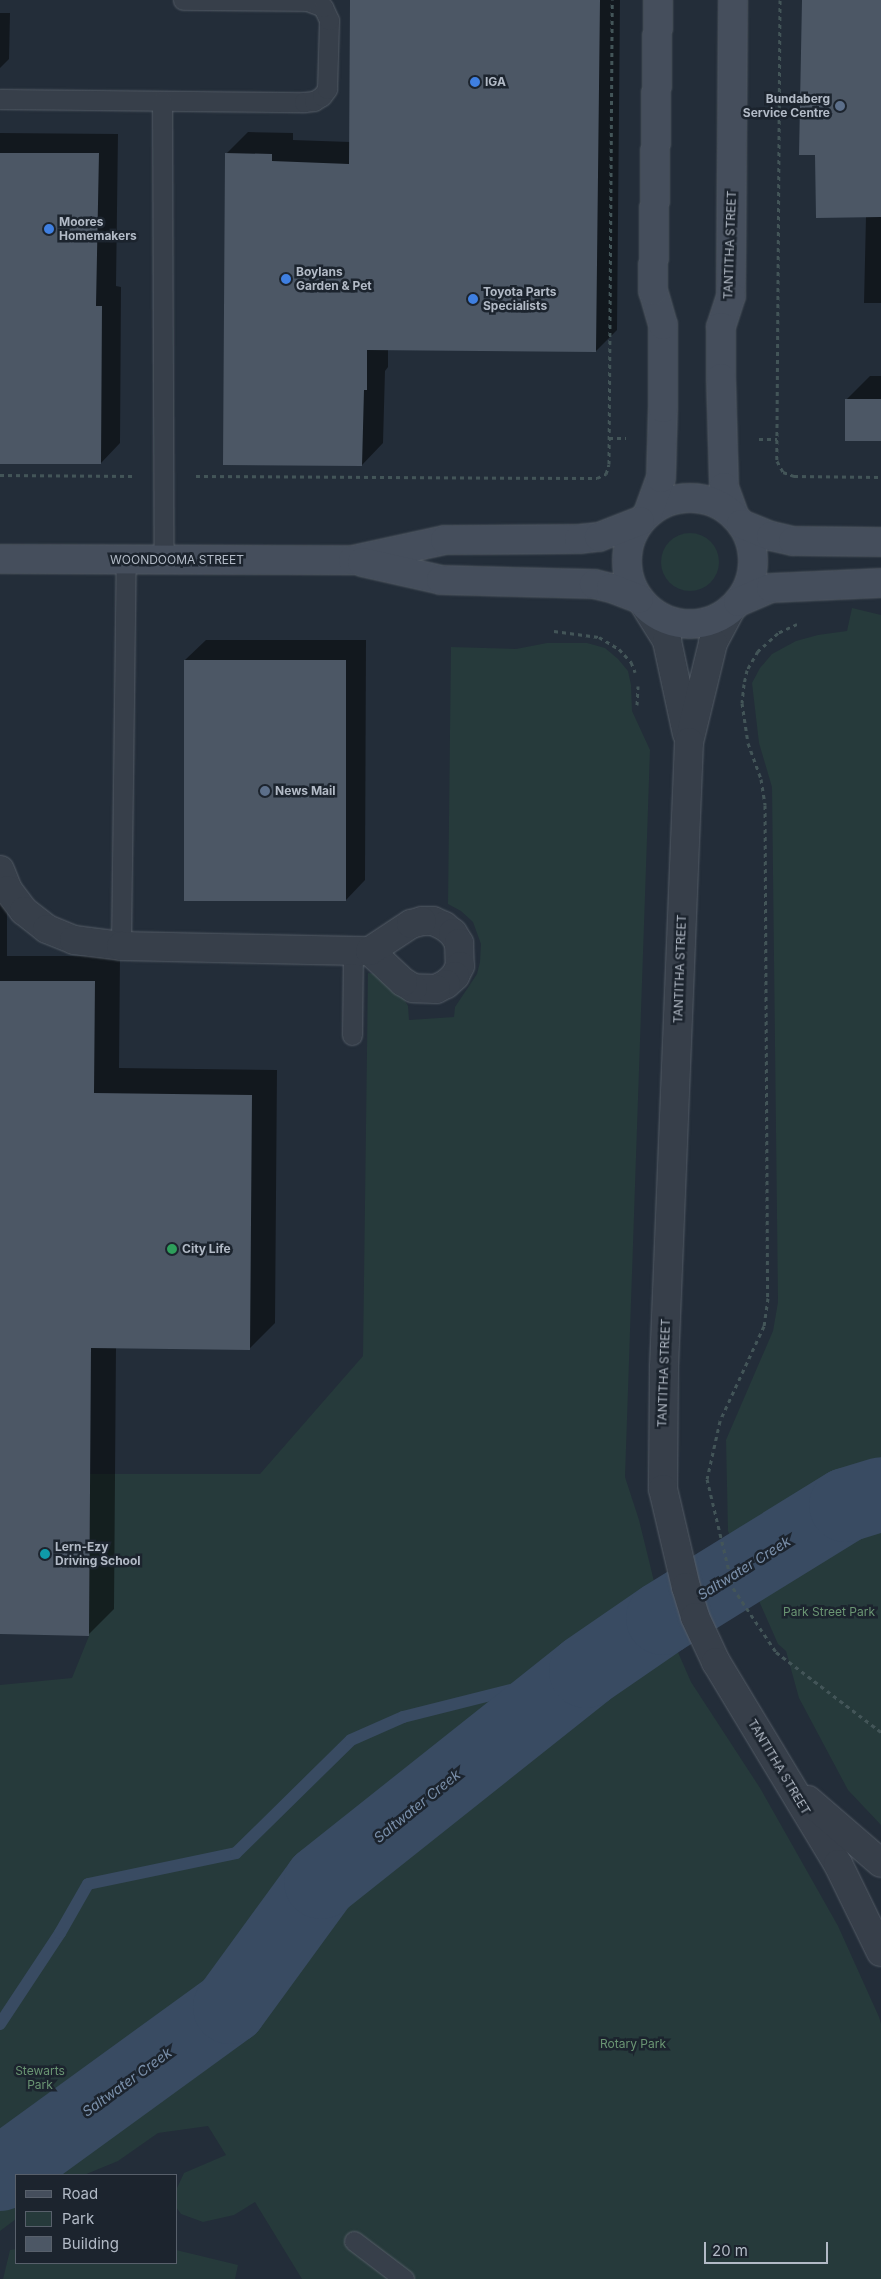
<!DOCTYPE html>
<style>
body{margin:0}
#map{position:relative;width:881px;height:2279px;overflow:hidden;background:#232d39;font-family:Inter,sans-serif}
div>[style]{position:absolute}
.green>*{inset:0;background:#263a3b}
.round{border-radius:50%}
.shadow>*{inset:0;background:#0007}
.stream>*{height:12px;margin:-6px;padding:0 6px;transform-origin:6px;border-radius:6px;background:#394b62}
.river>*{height:74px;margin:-37px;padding:0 37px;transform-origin:37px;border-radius:37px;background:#394b62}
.building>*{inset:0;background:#4c5765;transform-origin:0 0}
.path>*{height:3px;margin-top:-1.5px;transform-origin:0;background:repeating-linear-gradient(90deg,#435558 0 4px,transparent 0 8px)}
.roads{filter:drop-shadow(0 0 1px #555d67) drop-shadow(0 0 1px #555d67)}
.lane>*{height:19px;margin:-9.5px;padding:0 9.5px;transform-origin:9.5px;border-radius:9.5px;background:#373f4a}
.street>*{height:28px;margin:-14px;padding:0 14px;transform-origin:14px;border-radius:14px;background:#373f4a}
.secondary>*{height:28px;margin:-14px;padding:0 14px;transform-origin:14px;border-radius:14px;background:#454e5c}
.secondary>.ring{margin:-14px;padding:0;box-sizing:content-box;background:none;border:28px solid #454e5c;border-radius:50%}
.dots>*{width:14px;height:14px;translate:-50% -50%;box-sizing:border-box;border:2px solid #1c242e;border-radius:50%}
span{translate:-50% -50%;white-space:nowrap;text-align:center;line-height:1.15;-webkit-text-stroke:5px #1c242e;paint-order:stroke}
.poi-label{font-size:12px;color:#b2bac6;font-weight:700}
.left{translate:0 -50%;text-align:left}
.right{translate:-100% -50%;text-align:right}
.street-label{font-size:12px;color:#b2bac6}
.park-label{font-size:12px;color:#6a9573}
.water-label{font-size:14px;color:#7b91ac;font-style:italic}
.legend{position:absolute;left:15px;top:2174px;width:162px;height:90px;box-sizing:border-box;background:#1c242e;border:1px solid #58606b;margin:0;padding:6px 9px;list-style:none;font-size:15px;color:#b2bac6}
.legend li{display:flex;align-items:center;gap:10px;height:25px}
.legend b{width:25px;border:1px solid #58606b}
.scale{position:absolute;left:704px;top:2242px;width:124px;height:22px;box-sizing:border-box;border:2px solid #b2bac6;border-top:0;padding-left:6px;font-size:15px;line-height:18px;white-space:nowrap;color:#b2bac6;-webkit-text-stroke:4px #1c242e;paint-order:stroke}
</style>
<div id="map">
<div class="green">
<i class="round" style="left:661px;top:533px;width:58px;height:58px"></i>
<i style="clip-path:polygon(852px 608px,881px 615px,881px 1825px,848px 1790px,799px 1698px,786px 1651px,778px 1644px,728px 1531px,726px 1440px,773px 1331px,778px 1302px,772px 787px,759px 743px,752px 683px,760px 668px,772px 654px,796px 641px,818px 635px,847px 631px)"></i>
<i style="clip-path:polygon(547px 643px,587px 643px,605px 648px,618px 659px,628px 671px,631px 685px,632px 711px,650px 750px,625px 1477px,639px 1520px,663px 1618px,691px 1682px,760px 1788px,838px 1926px,879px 2017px,881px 2024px,881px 2279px,302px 2279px,255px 2202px,234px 2215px,203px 2222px,181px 2214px,176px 2207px,177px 2188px,184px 2173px,226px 2155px,208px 2126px,158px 2133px,118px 2161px,84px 2175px,40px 2175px,85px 2149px,131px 2107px,106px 2081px,0 2151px,0 1685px,72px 1678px,89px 1636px,90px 1474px,260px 1474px,363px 1356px,368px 973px,375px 974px,401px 994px,408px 1006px,409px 1020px,454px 1017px,455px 1007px,477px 974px,480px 962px,481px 944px,473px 922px,461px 911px,448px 904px,451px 647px,516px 649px)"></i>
<i style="clip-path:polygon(16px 2189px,16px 2219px,0 2231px,0 2198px)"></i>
<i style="clip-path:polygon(16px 2249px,16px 2263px,176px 2263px,176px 2250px,238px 2265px,235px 2279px,3px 2279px,10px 2250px)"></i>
</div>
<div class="shadow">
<i style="clip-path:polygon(351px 0,620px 0,617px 330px,596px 351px,388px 349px,388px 367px,385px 371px,383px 443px,362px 465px,226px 154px,248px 132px,293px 133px,293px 140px,350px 142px)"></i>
<i style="clip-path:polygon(803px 0,881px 0,881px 303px,864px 303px,866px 216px,816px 154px,800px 154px)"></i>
<i style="clip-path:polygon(0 13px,10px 13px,9px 59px,0 68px)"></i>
<i style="clip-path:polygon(0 133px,118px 134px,116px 286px,121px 287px,120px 443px,101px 463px,0 463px)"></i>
<i style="clip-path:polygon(870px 376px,881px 376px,881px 440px,847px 399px)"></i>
<i style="clip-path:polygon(206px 640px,366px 640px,365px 880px,345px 901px,185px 660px)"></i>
<i style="clip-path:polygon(0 880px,7px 880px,7px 956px,120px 956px,119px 1068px,277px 1070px,275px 1323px,250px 1348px,116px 1347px,114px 1609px,89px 1634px,0 1633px)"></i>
</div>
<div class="stream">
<i style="left:0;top:2024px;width:109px;rotate:-56.6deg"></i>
<i style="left:60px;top:1933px;width:56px;rotate:-60.3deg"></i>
<i style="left:88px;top:1884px;width:151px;rotate:-11.8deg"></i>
<i style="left:236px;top:1853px;width:161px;rotate:-44.5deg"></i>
<i style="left:351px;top:1740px;width:57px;rotate:-23.9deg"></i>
<i style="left:403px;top:1717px;width:189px;rotate:-14.1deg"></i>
</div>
<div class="river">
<i style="left:0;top:2174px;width:284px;rotate:-36deg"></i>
<i style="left:230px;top:2007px;width:155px;rotate:-53.9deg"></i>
<i style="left:321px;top:1882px;width:339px;rotate:-38.5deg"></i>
<i style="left:586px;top:1671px;width:93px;rotate:-34.5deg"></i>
<i style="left:663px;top:1618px;width:215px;rotate:-31.7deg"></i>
<i style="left:846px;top:1505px;width:37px;rotate:-17deg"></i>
</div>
<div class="building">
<i style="clip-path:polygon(350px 0,600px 0,596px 352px,367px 350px,367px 390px,364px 390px,362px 466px,223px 465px,225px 153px,272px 154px,272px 161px,349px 164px)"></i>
<i style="clip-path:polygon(802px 0,881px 0,881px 217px,816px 218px,815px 155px,799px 155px)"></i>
<i style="clip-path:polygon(0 153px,99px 153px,96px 306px,102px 306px,101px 464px,0 464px)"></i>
<i style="left:845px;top:399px;width:36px;height:42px"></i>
<i style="left:184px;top:660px;width:162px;height:241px"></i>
<i style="clip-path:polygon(0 981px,95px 981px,94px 1093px,252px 1095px,250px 1350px,91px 1348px,89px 1636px,0 1634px)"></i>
</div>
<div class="path">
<i style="left:780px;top:0;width:461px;rotate:90.4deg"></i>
<i style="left:777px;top:461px;width:13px;rotate:61deg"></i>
<i style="left:783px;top:472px;width:12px;rotate:20deg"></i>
<i style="left:794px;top:476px;width:87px;rotate:0.7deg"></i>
<i style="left:609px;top:438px;width:17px"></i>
<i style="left:759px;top:439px;width:18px"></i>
<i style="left:0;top:475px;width:132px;rotate:0.4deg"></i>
<i style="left:196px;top:476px;width:401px;rotate:0.3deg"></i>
<i style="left:597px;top:478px;width:10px;rotate:-24deg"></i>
<i style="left:606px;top:474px;width:10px;rotate:-73deg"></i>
<i style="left:609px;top:464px;width:464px;rotate:-89.6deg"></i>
<i style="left:797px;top:624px;width:21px;rotate:155deg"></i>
<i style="left:778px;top:633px;width:27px;rotate:138deg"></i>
<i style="left:758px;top:651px;width:22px;rotate:120deg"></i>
<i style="left:747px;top:670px;width:14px;rotate:102deg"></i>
<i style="left:744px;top:684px;width:19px;rotate:96deg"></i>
<i style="left:742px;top:703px;width:40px;rotate:81.5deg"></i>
<i style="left:748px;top:743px;width:38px;rotate:70deg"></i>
<i style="left:761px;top:779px;width:26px;rotate:81deg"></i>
<i style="left:765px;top:805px;width:493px;rotate:89.7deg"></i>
<i style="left:768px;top:1298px;width:28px;rotate:98deg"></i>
<i style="left:764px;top:1326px;width:105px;rotate:114.9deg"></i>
<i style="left:720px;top:1421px;width:59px;rotate:102.6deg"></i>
<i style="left:707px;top:1479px;width:112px;rotate:76.6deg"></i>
<i style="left:733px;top:1588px;width:77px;rotate:56.1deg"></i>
<i style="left:776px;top:1652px;width:132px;rotate:37.3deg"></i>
<i style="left:554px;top:631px;width:45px;rotate:7.6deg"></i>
<i style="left:599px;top:637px;width:23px;rotate:31deg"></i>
<i style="left:619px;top:649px;width:18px;rotate:47deg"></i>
<i style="left:631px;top:662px;width:11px;rotate:68deg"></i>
<i style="left:637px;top:705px;width:19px;rotate:-87deg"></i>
</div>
<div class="roads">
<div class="lane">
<i style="left:0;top:99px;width:304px;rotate:0.6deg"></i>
<i style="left:304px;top:102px;width:10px;rotate:-6deg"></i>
<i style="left:314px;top:101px;width:9px;rotate:-32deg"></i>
<i style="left:322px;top:96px;width:9px;rotate:-54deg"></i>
<i style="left:327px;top:89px;width:69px;rotate:-88.3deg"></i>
<i style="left:329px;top:20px;width:14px;rotate:-115deg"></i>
<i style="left:323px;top:7px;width:17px;rotate:-159deg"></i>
<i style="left:307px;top:1px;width:124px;rotate:-179.5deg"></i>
<i style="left:162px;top:101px;width:459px;rotate:89.8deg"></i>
<i style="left:121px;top:946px;width:387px;rotate:-89.3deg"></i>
<i style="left:352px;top:1035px;width:85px;rotate:-89.3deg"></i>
<i style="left:354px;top:2241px;width:63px;rotate:37.2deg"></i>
</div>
<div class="street">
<i style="left:646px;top:607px;width:40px;rotate:58deg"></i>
<i style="left:667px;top:641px;width:95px;rotate:77.9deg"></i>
<i style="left:731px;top:609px;width:38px;rotate:118deg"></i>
<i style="left:713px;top:643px;width:102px;rotate:103.6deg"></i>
<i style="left:689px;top:742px;width:626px;rotate:92.29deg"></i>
<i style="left:664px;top:1368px;width:121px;rotate:90.5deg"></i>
<i style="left:663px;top:1489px;width:101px;rotate:76.8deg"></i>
<i style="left:686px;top:1587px;width:31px;rotate:73deg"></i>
<i style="left:695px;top:1617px;width:50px;rotate:65deg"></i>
<i style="left:716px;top:1662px;width:236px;rotate:58.9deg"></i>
<i style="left:838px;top:1864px;width:98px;rotate:64deg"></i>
<i style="left:0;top:870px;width:22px;rotate:68deg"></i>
<i style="left:8px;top:890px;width:26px;rotate:53deg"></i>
<i style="left:24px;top:911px;width:29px;rotate:38deg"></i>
<i style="left:47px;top:929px;width:29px;rotate:22deg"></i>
<i style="left:74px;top:940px;width:47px;rotate:7.3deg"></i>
<i style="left:121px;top:946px;width:249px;rotate:1.2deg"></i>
<i style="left:422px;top:921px;width:11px"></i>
<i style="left:433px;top:921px;width:12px;rotate:24deg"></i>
<i style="left:444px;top:926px;width:11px;rotate:38deg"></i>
<i style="left:453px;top:933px;width:12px;rotate:59deg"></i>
<i style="left:459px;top:943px;width:23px;rotate:88deg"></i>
<i style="left:460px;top:966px;width:11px;rotate:117deg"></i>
<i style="left:455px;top:976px;width:12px;rotate:138deg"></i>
<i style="left:446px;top:984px;width:11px;rotate:153deg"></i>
<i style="left:436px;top:989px;width:23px;rotate:-178deg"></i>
<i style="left:413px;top:988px;width:12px;rotate:-149deg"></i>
<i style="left:403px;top:982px;width:45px;rotate:-136.8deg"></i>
<i style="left:370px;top:951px;width:49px;rotate:-33.4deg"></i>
<i style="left:411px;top:924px;width:11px;rotate:-15deg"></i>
<i style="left:808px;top:1800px;width:96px;rotate:40.8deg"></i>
</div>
<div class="secondary">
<i style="left:733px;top:0;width:296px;rotate:90.4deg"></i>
<i style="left:731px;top:296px;width:33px;rotate:108deg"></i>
<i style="left:721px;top:327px;width:51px;rotate:90deg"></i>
<i style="left:721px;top:378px;width:109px;rotate:88.4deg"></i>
<i style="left:724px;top:487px;width:32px;rotate:70deg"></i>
<i class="ring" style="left:627px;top:498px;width:98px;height:98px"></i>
<i style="left:648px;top:513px;width:37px;rotate:-70deg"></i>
<i style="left:661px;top:478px;width:70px;rotate:-88.4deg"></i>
<i style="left:663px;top:408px;width:83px;rotate:-90deg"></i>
<i style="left:663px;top:325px;width:35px;rotate:-106deg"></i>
<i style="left:653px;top:291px;width:291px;rotate:-89deg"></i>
<i style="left:741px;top:524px;width:32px;rotate:22deg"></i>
<i style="left:771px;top:536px;width:23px;rotate:13deg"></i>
<i style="left:793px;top:541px;width:88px;rotate:0.7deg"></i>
<i style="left:0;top:559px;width:353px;rotate:0.2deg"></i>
<i style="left:353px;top:560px;width:94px;rotate:-12.3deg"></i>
<i style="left:445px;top:540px;width:134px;rotate:-0.4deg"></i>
<i style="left:579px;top:539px;width:20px;rotate:-6deg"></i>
<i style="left:599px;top:537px;width:44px;rotate:-21.3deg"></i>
<i style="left:362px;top:562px;width:81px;rotate:12.8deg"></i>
<i style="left:441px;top:580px;width:153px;rotate:1.5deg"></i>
<i style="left:594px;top:584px;width:17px;rotate:13deg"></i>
<i style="left:611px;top:588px;width:30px;rotate:21deg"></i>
<i style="left:738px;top:602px;width:36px;rotate:-23deg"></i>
<i style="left:771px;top:588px;width:110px;rotate:-2.6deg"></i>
</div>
</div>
<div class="dots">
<i style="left:475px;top:82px;background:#3f7fe0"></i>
<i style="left:840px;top:106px;background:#5c6f8a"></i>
<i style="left:49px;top:229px;background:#3f7fe0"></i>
<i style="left:286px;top:279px;background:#3f7fe0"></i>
<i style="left:473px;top:299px;background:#3f7fe0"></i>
<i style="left:265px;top:791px;background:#5c6f8a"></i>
<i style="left:172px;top:1249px;background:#2e9e5b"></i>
<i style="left:45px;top:1554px;background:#0f9aa8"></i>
</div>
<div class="poi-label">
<span class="left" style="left:485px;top:82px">IGA</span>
<span class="right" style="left:830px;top:106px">Bundaberg<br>Service Centre</span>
<span class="left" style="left:59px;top:229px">Moores<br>Homemakers</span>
<span class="left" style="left:296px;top:279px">Boylans<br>Garden &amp; Pet</span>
<span class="left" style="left:483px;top:299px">Toyota Parts<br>Specialists</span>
<span class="left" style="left:275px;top:791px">News Mail</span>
<span class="left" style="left:182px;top:1249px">City Life</span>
<span class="left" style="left:55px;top:1554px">Lern-Ezy<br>Driving School</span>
</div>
<div class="street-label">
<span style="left:730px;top:245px;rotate:-88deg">TANTITHA STREET</span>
<span style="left:177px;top:560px">WOONDOOMA STREET</span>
<span style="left:680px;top:969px;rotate:-88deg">TANTITHA STREET</span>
<span style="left:664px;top:1373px;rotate:-88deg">TANTITHA STREET</span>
<span style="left:779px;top:1767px;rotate:59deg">TANTITHA STREET</span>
</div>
<div class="park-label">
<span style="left:829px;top:1612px">Park Street Park</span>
<span style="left:633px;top:2044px">Rotary Park</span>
<span style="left:40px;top:2078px">Stewarts<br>Park</span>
</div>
<div class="water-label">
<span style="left:744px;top:1568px;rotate:-32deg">Saltwater Creek</span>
<span style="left:417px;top:1806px;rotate:-39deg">Saltwater Creek</span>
<span style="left:127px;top:2082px;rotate:-36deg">Saltwater Creek</span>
</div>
<ul class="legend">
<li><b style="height:6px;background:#454e5c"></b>Road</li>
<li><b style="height:14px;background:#263a3b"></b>Park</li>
<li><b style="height:14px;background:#4c5765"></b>Building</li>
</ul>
<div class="scale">20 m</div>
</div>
